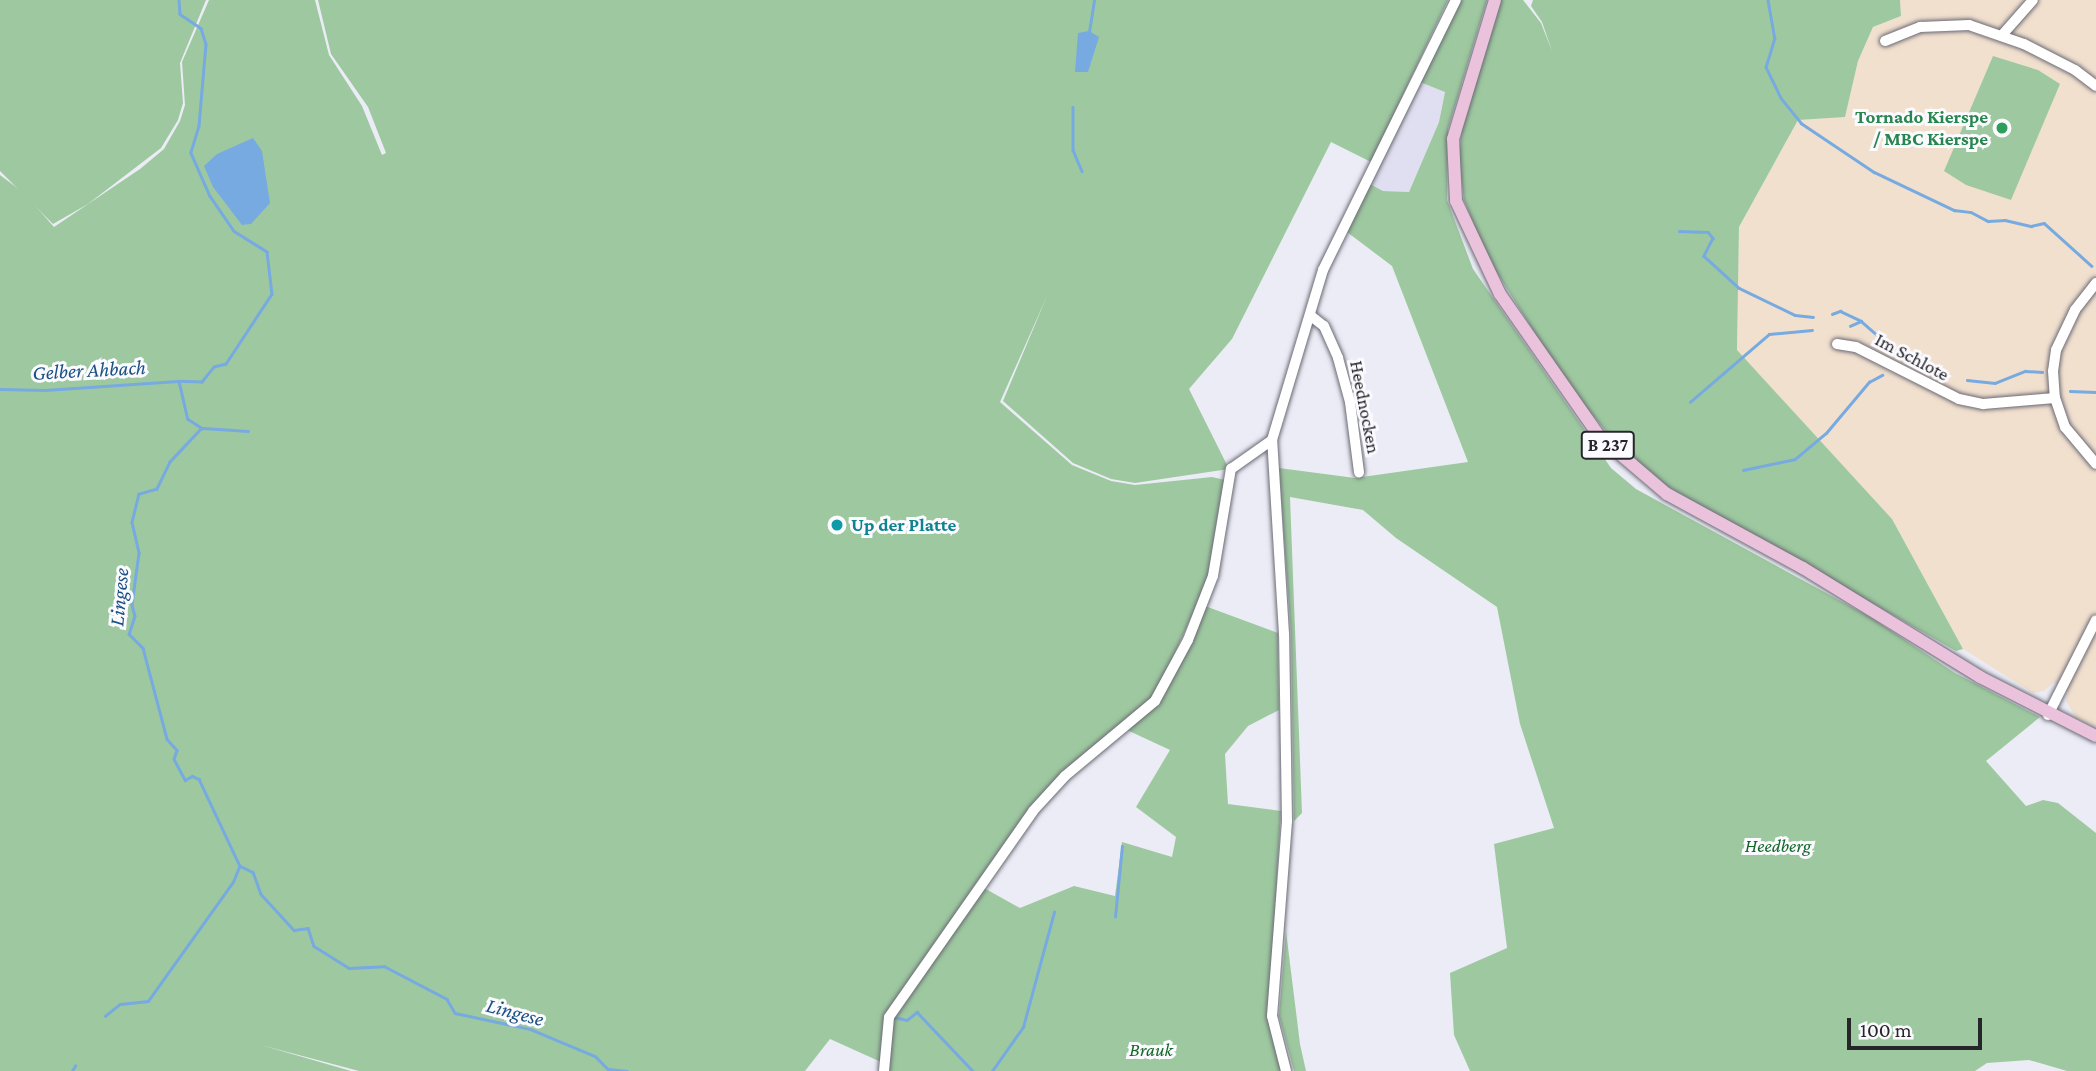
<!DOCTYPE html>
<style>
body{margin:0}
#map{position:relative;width:2096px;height:1071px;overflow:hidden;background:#ececf7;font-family:"Crimson Pro",serif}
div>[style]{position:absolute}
.built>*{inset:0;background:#dfdff1}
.industrial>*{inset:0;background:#f2e0cf}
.green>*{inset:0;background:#9ec9a0}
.water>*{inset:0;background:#77aae0}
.stream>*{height:2.5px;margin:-1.25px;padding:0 1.25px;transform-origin:1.25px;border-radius:1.25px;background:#77aae0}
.roads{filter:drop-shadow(0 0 2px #6a6a74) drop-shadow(0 0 2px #6a6a74)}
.minor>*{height:10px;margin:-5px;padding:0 5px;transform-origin:5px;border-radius:5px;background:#fff}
.major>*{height:12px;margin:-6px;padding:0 6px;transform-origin:6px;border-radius:6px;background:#ebc2dc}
.dots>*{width:19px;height:19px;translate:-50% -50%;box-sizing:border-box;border:4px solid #fafaff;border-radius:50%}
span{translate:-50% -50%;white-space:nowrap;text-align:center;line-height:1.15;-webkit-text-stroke:6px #fafaff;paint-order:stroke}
.shield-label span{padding:2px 5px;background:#fafaff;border:2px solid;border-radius:5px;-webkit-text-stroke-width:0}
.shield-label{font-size:18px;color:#26262a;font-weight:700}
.leisure-label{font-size:19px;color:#27864d;font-weight:700}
.right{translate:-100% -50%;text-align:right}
.street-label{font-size:19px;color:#26262a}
.culture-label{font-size:19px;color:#0d838f;font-weight:700}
.left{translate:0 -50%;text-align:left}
.park-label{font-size:19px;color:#126725;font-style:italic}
.water-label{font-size:21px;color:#1a5083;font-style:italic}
.scale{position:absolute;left:1847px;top:1018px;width:135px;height:32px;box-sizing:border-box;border:4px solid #26262a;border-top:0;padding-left:9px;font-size:21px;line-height:24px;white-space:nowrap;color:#26262a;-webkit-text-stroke:5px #fafaff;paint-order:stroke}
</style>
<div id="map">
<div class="built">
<i style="clip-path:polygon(1420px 82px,1445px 91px,1439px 122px,1409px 192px,1383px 191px,1370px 184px)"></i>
</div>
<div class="industrial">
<i style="clip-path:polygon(1900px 0,2096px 0,2096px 727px,2076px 718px,2066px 701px,2068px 692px,2054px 682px,2044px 691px,2033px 693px,1963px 649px,1892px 519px,1737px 351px,1739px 227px,1798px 120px,1845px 116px,1858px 61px,1873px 27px,1901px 16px)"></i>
</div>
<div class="green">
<i style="clip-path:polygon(0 0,206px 0,180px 63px,183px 103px,178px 120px,161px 148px,88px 204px,53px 224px,0 171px)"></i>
<i style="clip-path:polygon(209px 0,315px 0,329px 55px,362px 106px,382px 155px,386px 153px,368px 107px,331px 54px,318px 0,1448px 0,1371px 162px,1331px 142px,1232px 339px,1189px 389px,1229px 469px,1135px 483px,1111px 479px,1073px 463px,1003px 401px,1047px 296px,1000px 402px,1072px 465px,1111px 481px,1135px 485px,1212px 477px,1225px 480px,1213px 569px,1154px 699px,1063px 771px,1030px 811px,884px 1025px,881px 1062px,830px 1039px,805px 1071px,359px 1071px,261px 1045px,351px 1071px,0 1071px,0 175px,24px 193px,54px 227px,140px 169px,164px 149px,180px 121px,185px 105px,182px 62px)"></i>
<i style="clip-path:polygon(1460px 0,1487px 0,1448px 129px,1447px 200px,1473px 269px,1611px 468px,1636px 489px,1870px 617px,1955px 673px,2040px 717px,1986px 761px,2026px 806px,2043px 800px,2058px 803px,2096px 833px,2096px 1071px,2067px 1071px,2029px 1060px,1987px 1063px,1975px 1071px,1470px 1071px,1454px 1035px,1450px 973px,1507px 948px,1494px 844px,1554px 828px,1520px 724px,1497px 607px,1396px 538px,1363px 510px,1290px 497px,1302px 813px,1294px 821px,1291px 634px,1279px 468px,1355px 478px,1468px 462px,1392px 266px,1347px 232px,1370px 184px,1383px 191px,1409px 192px,1439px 122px,1445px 92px,1420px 82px)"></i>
<i style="clip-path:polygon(1500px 0,1523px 0,1541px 23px,1552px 51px,1542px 22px,1531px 6px,1533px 0,1900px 0,1901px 16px,1873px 27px,1858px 61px,1845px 117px,1798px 120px,1739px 227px,1737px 350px,1892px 519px,1963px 649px,1956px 651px,1663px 484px,1626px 455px,1569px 387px,1487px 257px,1464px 200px,1459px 160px,1462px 125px)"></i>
<i style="clip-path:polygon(1993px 56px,2038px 70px,2060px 84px,2011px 200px,1966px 185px,1944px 171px)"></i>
<i style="clip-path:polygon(1205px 606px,1278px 633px,1279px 710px,1248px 726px,1225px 754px,1228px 804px,1281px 811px,1269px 1015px,1282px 1071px,886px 1071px,892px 1018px,984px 888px,1020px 908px,1074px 886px,1115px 896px,1122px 842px,1172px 857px,1176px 837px,1136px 807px,1170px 750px,1127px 730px,1156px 703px)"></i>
<i style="clip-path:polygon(1286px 931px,1300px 1044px,1306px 1071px,1294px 1071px,1279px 1016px)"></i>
</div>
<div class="water">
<i style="clip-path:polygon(1089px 31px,1099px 37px,1088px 72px,1075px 72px,1078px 33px)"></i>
<i style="clip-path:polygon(253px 138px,262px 151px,270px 203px,251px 224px,242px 225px,213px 187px,204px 166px,217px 154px)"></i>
</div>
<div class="stream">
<i style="left:179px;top:0;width:14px;rotate:86deg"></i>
<i style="left:180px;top:14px;width:25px;rotate:34deg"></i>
<i style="left:201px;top:28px;width:17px;rotate:73deg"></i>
<i style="left:206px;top:44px;width:82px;rotate:94.9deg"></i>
<i style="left:199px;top:126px;width:28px;rotate:107deg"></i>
<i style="left:191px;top:153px;width:47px;rotate:66.2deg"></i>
<i style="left:210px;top:196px;width:42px;rotate:55.6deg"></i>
<i style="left:234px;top:231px;width:39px;rotate:32deg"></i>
<i style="left:267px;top:252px;width:42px;rotate:83.2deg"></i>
<i style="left:272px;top:294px;width:84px;rotate:123.3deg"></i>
<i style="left:226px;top:364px;width:12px;rotate:166deg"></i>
<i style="left:214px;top:367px;width:19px;rotate:129deg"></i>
<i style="left:202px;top:382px;width:23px;rotate:-178deg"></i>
<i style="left:179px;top:381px;width:39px;rotate:77deg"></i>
<i style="left:188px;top:419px;width:17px;rotate:33deg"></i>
<i style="left:202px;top:428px;width:47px;rotate:133.3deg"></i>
<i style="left:170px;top:462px;width:30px;rotate:116deg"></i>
<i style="left:157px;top:489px;width:19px;rotate:164deg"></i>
<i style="left:139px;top:494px;width:29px;rotate:104deg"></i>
<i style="left:132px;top:522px;width:32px;rotate:77deg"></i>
<i style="left:139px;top:553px;width:52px;rotate:97.7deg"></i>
<i style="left:132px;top:605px;width:11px;rotate:75deg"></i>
<i style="left:135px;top:616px;width:19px;rotate:108deg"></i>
<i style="left:129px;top:634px;width:20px;rotate:45deg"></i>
<i style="left:143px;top:648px;width:94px;rotate:75.2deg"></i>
<i style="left:167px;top:739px;width:15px;rotate:48deg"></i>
<i style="left:177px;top:750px;width:9px;rotate:108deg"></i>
<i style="left:174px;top:759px;width:24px;rotate:62deg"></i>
<i style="left:185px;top:780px;width:8px;rotate:-30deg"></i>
<i style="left:192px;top:776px;width:8px;rotate:23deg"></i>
<i style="left:199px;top:779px;width:96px;rotate:64.8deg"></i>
<i style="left:240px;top:866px;width:14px;rotate:25deg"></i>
<i style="left:253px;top:872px;width:23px;rotate:70deg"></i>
<i style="left:261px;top:894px;width:49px;rotate:47.5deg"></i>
<i style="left:294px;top:930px;width:14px;rotate:-8deg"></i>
<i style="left:308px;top:928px;width:19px;rotate:72deg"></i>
<i style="left:314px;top:946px;width:41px;rotate:32.2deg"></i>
<i style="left:349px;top:968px;width:35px;rotate:-3deg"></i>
<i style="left:384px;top:966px;width:71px;rotate:27.6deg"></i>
<i style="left:447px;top:999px;width:16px;rotate:60deg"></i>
<i style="left:455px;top:1013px;width:77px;rotate:12deg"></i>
<i style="left:530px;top:1029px;width:70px;rotate:22.6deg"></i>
<i style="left:595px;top:1056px;width:18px;rotate:45deg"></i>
<i style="left:608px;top:1069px;width:19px;rotate:6deg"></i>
<i style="left:1768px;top:0;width:39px;rotate:80deg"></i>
<i style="left:1775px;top:38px;width:30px;rotate:107deg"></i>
<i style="left:1766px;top:67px;width:34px;rotate:64deg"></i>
<i style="left:1781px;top:98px;width:32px;rotate:51deg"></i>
<i style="left:1801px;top:123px;width:88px;rotate:33.9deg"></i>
<i style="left:1874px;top:172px;width:89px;rotate:25.4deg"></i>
<i style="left:1954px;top:210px;width:17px;rotate:7deg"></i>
<i style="left:1971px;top:212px;width:19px;rotate:28deg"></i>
<i style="left:1988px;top:221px;width:17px;rotate:-3deg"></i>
<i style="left:2005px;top:220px;width:27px;rotate:13deg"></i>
<i style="left:2031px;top:226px;width:13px;rotate:-13deg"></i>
<i style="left:2044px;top:223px;width:64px;rotate:41.9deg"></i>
<i style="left:1089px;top:32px;width:32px;rotate:-81deg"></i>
<i style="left:1073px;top:107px;width:43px;rotate:90deg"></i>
<i style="left:1073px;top:150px;width:23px;rotate:67deg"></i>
<i style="left:1679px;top:231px;width:29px;rotate:2deg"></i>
<i style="left:1708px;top:232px;width:8px;rotate:50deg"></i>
<i style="left:1713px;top:238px;width:20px;rotate:117deg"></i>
<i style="left:1704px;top:256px;width:47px;rotate:42.4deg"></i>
<i style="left:1739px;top:288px;width:62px;rotate:25.7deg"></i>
<i style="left:1795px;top:315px;width:18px;rotate:6deg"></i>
<i style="left:1832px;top:314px;width:9px;rotate:-21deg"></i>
<i style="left:1840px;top:311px;width:23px;rotate:25deg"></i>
<i style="left:1850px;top:326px;width:12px;rotate:-24deg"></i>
<i style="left:1861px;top:321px;width:41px;rotate:41.1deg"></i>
<i style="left:1892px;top:348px;width:62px;rotate:29.1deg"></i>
<i style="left:1967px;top:380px;width:28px;rotate:6deg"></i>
<i style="left:1995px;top:383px;width:32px;rotate:-22deg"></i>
<i style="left:2025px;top:371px;width:17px;rotate:3deg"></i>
<i style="left:0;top:389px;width:45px;rotate:1.3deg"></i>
<i style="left:45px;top:390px;width:133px;rotate:-3.9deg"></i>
<i style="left:2070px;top:391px;width:26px;rotate:2deg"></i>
<i style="left:1690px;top:402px;width:104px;rotate:-40.7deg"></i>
<i style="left:1769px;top:334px;width:43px;rotate:-5.3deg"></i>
<i style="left:203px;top:428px;width:45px;rotate:3.8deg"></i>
<i style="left:1743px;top:470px;width:53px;rotate:-11.9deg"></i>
<i style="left:1795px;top:459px;width:40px;rotate:-40deg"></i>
<i style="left:1826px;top:433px;width:67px;rotate:-49.9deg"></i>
<i style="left:1869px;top:382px;width:15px;rotate:-28deg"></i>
<i style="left:1115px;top:917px;width:71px;rotate:-84.4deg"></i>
<i style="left:105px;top:1016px;width:19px;rotate:-39deg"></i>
<i style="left:120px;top:1004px;width:28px;rotate:-6deg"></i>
<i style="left:148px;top:1001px;width:146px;rotate:-54.5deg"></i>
<i style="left:233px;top:882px;width:16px;rotate:-68deg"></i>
<i style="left:894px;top:1017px;width:13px;rotate:13deg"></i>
<i style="left:907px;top:1020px;width:13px;rotate:-39deg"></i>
<i style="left:917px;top:1012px;width:81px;rotate:46.5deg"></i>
<i style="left:72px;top:1071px;width:6px;rotate:-59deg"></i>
<i style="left:992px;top:1071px;width:54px;rotate:-54.8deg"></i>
<i style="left:1023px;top:1027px;width:119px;rotate:-74.9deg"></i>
</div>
<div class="roads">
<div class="minor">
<i style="left:2003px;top:34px;width:45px;rotate:-48.6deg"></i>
<i style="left:1885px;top:41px;width:38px;rotate:-22deg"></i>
<i style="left:1920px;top:27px;width:49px;rotate:-2.3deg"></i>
<i style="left:1969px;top:25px;width:58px;rotate:19.1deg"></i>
<i style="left:2024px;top:44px;width:57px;rotate:27deg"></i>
<i style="left:2075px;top:70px;width:26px;rotate:37deg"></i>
<i style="left:2096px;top:283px;width:34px;rotate:128deg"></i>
<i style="left:2075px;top:310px;width:44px;rotate:115.4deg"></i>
<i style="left:2056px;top:350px;width:21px;rotate:98deg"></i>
<i style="left:2053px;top:371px;width:27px;rotate:86deg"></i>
<i style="left:2055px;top:398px;width:31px;rotate:71deg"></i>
<i style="left:2065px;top:427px;width:48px;rotate:50deg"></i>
<i style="left:1311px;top:316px;width:16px;rotate:38deg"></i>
<i style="left:1324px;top:326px;width:35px;rotate:66deg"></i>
<i style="left:1338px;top:358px;width:46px;rotate:74.7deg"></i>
<i style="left:1350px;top:402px;width:71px;rotate:82.7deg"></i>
<i style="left:1837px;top:344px;width:19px;rotate:9deg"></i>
<i style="left:1856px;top:347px;width:115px;rotate:26.8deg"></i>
<i style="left:1959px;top:399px;width:25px;rotate:12deg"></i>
<i style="left:1983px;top:404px;width:72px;rotate:-4.8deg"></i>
<i style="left:2048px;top:715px;width:106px;rotate:-63.2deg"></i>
<i style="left:884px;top:1071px;width:54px;rotate:-84.7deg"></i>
<i style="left:889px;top:1017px;width:251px;rotate:-55deg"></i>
<i style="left:1033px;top:811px;width:47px;rotate:-47.6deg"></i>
<i style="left:1065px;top:776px;width:117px;rotate:-39.8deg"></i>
<i style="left:1155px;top:701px;width:69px;rotate:-61.6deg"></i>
<i style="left:1188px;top:640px;width:69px;rotate:-68.7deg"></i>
<i style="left:1213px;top:576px;width:109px;rotate:-80.5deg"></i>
<i style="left:1231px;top:469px;width:50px;rotate:-35.3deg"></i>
<i style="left:1286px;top:1071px;width:57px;rotate:-104.3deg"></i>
<i style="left:1272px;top:1016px;width:196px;rotate:-85.6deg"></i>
<i style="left:1287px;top:821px;width:187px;rotate:-90.9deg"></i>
<i style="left:1284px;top:634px;width:194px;rotate:-93.5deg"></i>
<i style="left:1272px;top:440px;width:177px;rotate:-73.3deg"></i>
<i style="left:1323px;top:270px;width:301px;rotate:-63.8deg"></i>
</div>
<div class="major">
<i style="left:1495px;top:0;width:145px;rotate:106.8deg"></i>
<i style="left:1453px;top:139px;width:62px;rotate:87.2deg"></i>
<i style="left:1456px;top:201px;width:103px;rotate:64.7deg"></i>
<i style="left:1500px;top:294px;width:173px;rotate:55.1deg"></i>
<i style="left:1599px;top:436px;width:89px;rotate:40.5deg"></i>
<i style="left:1667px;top:494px;width:155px;rotate:28.6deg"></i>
<i style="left:1803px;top:568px;width:208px;rotate:31.6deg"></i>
<i style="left:1980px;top:677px;width:130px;rotate:27deg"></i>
</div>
</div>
<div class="dots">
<i style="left:2002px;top:128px;background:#2e9e5b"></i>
<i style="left:837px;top:525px;background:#0f9aa8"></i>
</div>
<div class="shield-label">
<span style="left:1608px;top:445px">B 237</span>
</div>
<div class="leisure-label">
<span class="right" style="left:1988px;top:128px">Tornado Kierspe<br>/ MBC Kierspe</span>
</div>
<div class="street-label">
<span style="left:1912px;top:357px;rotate:28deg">Im Schlote</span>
<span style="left:1365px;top:407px;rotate:79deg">Heednocken</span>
</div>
<div class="culture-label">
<span class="left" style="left:851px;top:525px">Up der Platte</span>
</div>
<div class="park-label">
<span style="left:1778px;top:846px">Heedberg</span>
<span style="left:1151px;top:1050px">Brauk</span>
</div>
<div class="water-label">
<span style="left:89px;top:370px;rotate:-3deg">Gelber Ahbach</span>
<span style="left:119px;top:597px;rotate:-85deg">Lingese</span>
<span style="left:515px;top:1012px;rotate:15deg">Lingese</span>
</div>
<div class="scale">100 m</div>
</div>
